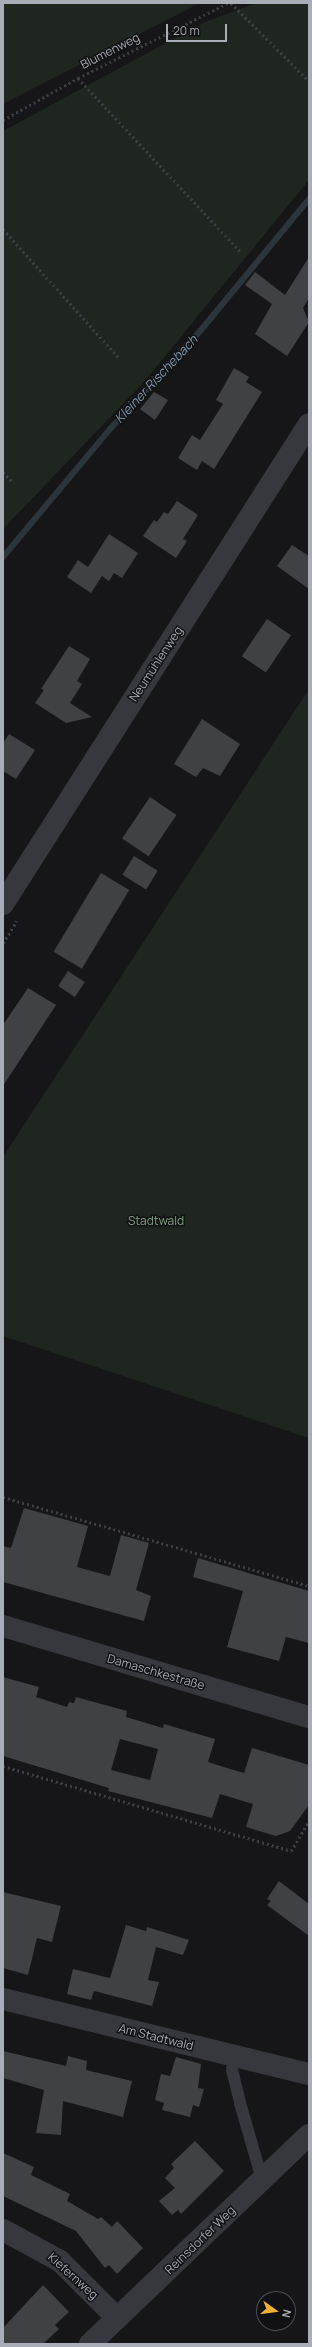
<!DOCTYPE html>
<meta charset="utf-8">
<style>
body{margin:0}
#map{position:relative;width:312px;height:2347px;overflow:hidden;background:#161618;font-family:Manrope,sans-serif}
div>[style]{position:absolute}
.green>*{inset:0;background:#1e261f}
.stream>*{height:6px;margin:-3px;padding:0 3px;transform-origin:3px;border-radius:3px;background:#2c353c}
.building>*{inset:0;background:#404145;transform-origin:0 0}
.path>*{height:2.5px;margin-top:-1.25px;transform-origin:0;background:repeating-linear-gradient(90deg,#3d3f44 0 2px,transparent 0 5px)}
.service>*{height:12px;margin:-6px;padding:0 6px;transform-origin:6px;border-radius:6px;background:#37383d}
.minor>*{height:22px;margin:-11px;padding:0 11px;transform-origin:11px;border-radius:11px;background:#37383d}
.tertiary>*{height:22px;margin:-11px;padding:0 11px;transform-origin:11px;border-radius:11px;background:#37383d}
span{translate:-50% -50%;white-space:nowrap;text-align:center;line-height:1.15;-webkit-text-stroke:3px #111113;paint-order:stroke}
.street-label{font-size:12px;color:#a8adb8}
.park-label{font-size:12px;color:#7fa381}
.water-label{font-size:13px;color:#7f9bb3;font-style:italic}
.frame{position:absolute;inset:0;border:4px solid #a8adb8;pointer-events:none}
.north{position:absolute;left:256px;top:2291px;width:40px;height:40px;box-sizing:border-box;background:#111113;border:1px solid #4d4f55;border-radius:50%;rotate:104deg;font-size:11px;font-weight:700;line-height:16px;text-align:center;color:#a8adb8}
.north::after{content:'';display:block;margin:auto;width:14px;height:18px;background:#f2b134;clip-path:polygon(50% 0,100% 100%,50% 72%,0 100%)}
.scale{position:absolute;left:166px;top:24px;width:61px;height:18px;box-sizing:border-box;border:2px solid #a8adb8;border-top:0;padding-left:5px;font-size:12px;line-height:14px;white-space:nowrap;color:#a8adb8;-webkit-text-stroke:3px #111113;paint-order:stroke}
</style>
<div id="map">
<div class="green">
<i style="clip-path:polygon(3px 3px,200px 3px,3px 104px)"></i>
<i style="clip-path:polygon(256px 3px,309px 3px,309px 180px,144px 382px,3px 529px,3px 131px,205px 22px)"></i>
<i style="clip-path:polygon(309px 689px,309px 1438px,3px 1336px,3px 1157px)"></i>
</div>
<div class="stream">
<i style="left:3px;top:557px;width:168px;rotate:-50.1deg"></i>
<i style="left:111px;top:428px;width:133px;rotate:-47.4deg"></i>
<i style="left:201px;top:330px;width:170px;rotate:-50.5deg"></i>
</div>
<div class="building">
<i style="clip-path:polygon(309px 257px,309px 298px,303px 308px,309px 322px,287px 356px,255px 334px,272px 304px,245px 285px,255px 272px,285px 295px)"></i>
<i style="clip-path:polygon(234px 368px,249px 377px,246px 382px,262px 392px,214px 469px,202px 461px,197px 470px,178px 458px,192px 435px,200px 440px,223px 404px,216px 400px)"></i>
<i style="clip-path:polygon(154px 392px,168px 400px,155px 420px,140px 409px)"></i>
<i style="clip-path:polygon(177px 501px,198px 515px,183px 539px,187px 541px,176px 558px,143px 536px,154px 520px,157px 522px,164px 512px,168px 514px)"></i>
<i style="clip-path:polygon(109px 534px,138px 553px,122px 578px,114px 573px,109px 581px,102px 576px,91px 593px,67px 577px,78px 560px,88px 567px)"></i>
<i style="clip-path:polygon(292px 545px,309px 556px,309px 589px,277px 566px)"></i>
<i style="left:267px;top:619px;width:29px;height:45px;rotate:34deg"></i>
<i style="clip-path:polygon(69px 646px,90px 659px,77px 681px,82px 684px,70px 703px,92px 717px,66px 723px,35px 703px,44px 690px,41px 689px)"></i>
<i style="clip-path:polygon(202px 719px,240px 744px,220px 776px,203px 768px,196px 777px,174px 764px)"></i>
<i style="clip-path:polygon(9px 734px,35px 750px,16px 779px,3px 771px,3px 743px)"></i>
<i style="left:150px;top:797px;width:32px;height:50px;rotate:34deg"></i>
<i style="left:134px;top:856px;width:28px;height:22px;rotate:32deg"></i>
<i style="left:101px;top:873px;width:33px;height:92px;rotate:31deg"></i>
<i style="left:68px;top:971px;width:20px;height:18px;rotate:33deg"></i>
<i style="clip-path:polygon(28px 988px,56px 1005px,3px 1086px,3px 1025px)"></i>
<i style="clip-path:polygon(24px 1508px,88px 1526px,77px 1567px,110px 1576px,121px 1535px,149px 1543px,136px 1590px,151px 1596px,144px 1621px,3px 1582px,3px 1546px,11px 1548px)"></i>
<i style="clip-path:polygon(198px 1558px,309px 1591px,309px 1643px,286px 1637px,279px 1661px,227px 1647px,243px 1591px,193px 1577px)"></i>
<i style="clip-path:polygon(evenodd,3px 1677px,39px 1687px,36px 1697px,67px 1707px,69px 1702px,74px 1703px,76px 1697px,127px 1711px,126px 1717px,163px 1728px,164px 1724px,215px 1739px,208px 1762px,227px 1768px,244px 1773px,252px 1748px,309px 1765px,309px 1805px,290px 1831px,276px 1836px,246px 1827px,253px 1804px,220px 1794px,212px 1818px,108px 1791px,109px 1788px,3px 1756px,3px 1677px,120px 1739px,158px 1749px,150px 1780px,111px 1770px,120px 1739px)"></i>
<i style="clip-path:polygon(279px 1881px,309px 1904px,309px 1936px,267px 1905px,271px 1901px,267px 1899px)"></i>
<i style="clip-path:polygon(3px 1892px,61px 1906px,52px 1942px,37px 1938px,28px 1975px,3px 1968px)"></i>
<i style="clip-path:polygon(126px 1925px,146px 1931px,147px 1927px,189px 1940px,183px 1955px,156px 1947px,148px 1980px,159px 1982px,152px 2006px,94px 1991px,91px 2000px,67px 1994px,73px 1969px,110px 1978px)"></i>
<i style="clip-path:polygon(3px 2051px,66px 2066px,68px 2056px,87px 2061px,86px 2070px,132px 2081px,123px 2117px,63px 2101px,61px 2135px,36px 2133px,44px 2090px,3px 2078px)"></i>
<i style="clip-path:polygon(176px 2057px,201px 2064px,198px 2088px,204px 2089px,199px 2107px,193px 2105px,190px 2117px,162px 2110px,164px 2103px,155px 2100px,161px 2074px,170px 2076px)"></i>
<i style="clip-path:polygon(195px 2141px,224px 2171px,181px 2214px,178px 2210px,172px 2215px,159px 2201px,175px 2188px,165px 2178px,174px 2168px,171px 2164px)"></i>
<i style="clip-path:polygon(3px 2153px,34px 2167px,31px 2175px,70px 2194px,67px 2201px,98px 2219px,101px 2217px,112px 2227px,117px 2221px,143px 2248px,117px 2274px,109px 2265px,105px 2268px,76px 2231px,3px 2196px)"></i>
<i style="clip-path:polygon(43px 2285px,69px 2312px,55px 2325px,59px 2329px,43px 2344px,3px 2344px,3px 2328px)"></i>
</div>
<div class="path">
<i style="left:231px;top:3px;width:110px;rotate:45deg"></i>
<i style="left:78px;top:78px;width:237px;rotate:46.9deg"></i>
<i style="left:3px;top:120px;width:86px;rotate:-29.2deg"></i>
<i style="left:78px;top:78px;width:168px;rotate:-26.6deg"></i>
<i style="left:3px;top:229px;width:173px;rotate:48deg"></i>
<i style="left:3px;top:472px;width:13px;rotate:45deg"></i>
<i style="left:3px;top:943px;width:26px;rotate:-58deg"></i>
<i style="left:3px;top:1497px;width:319px;rotate:16.2deg"></i>
<i style="left:3px;top:1766px;width:300px;rotate:16.4deg"></i>
<i style="left:291px;top:1851px;width:35px;rotate:-59deg"></i>
</div>
<div class="service">
<i style="left:234px;top:2056px;width:14px;rotate:98deg"></i>
<i style="left:232px;top:2070px;width:34px;rotate:76deg"></i>
<i style="left:240px;top:2103px;width:69px;rotate:73.9deg"></i>
<i style="left:259px;top:2169px;width:11px;rotate:52deg"></i>
</div>
<div class="minor">
<i style="left:3px;top:1626px;width:319px;rotate:16.6deg"></i>
<i style="left:3px;top:1999px;width:315px;rotate:13.8deg"></i>
<i style="left:3px;top:2230px;width:65px;rotate:28.5deg"></i>
<i style="left:60px;top:2261px;width:81px;rotate:45deg"></i>
<i style="left:90px;top:2344px;width:303px;rotate:-43.7deg"></i>
</div>
<div class="tertiary">
<i style="left:3px;top:904px;width:569px;rotate:-57.48deg"></i>
</div>
<div class="street-label">
<span style="left:110px;top:51px;rotate:-27deg">Blumenweg</span>
<span style="left:156px;top:664px;rotate:-57deg">Neumühlenweg</span>
<span style="left:156px;top:1672px;rotate:16deg">Damaschkestraße</span>
<span style="left:156px;top:2037px;rotate:14deg">Am Stadtwald</span>
<span style="left:200px;top:2240px;rotate:-44deg">Reinsdorfer Weg</span>
<span style="left:73px;top:2276px;rotate:42deg">Kiefernweg</span>
</div>
<div class="park-label">
<span style="left:156px;top:1221px">Stadtwald</span>
</div>
<div class="water-label">
<span style="left:156px;top:379px;rotate:-47deg">Kleiner Rischebach</span>
</div>
<div class="frame"></div>
<div class="north">N</div>
<div class="scale">20 m</div>
</div>
